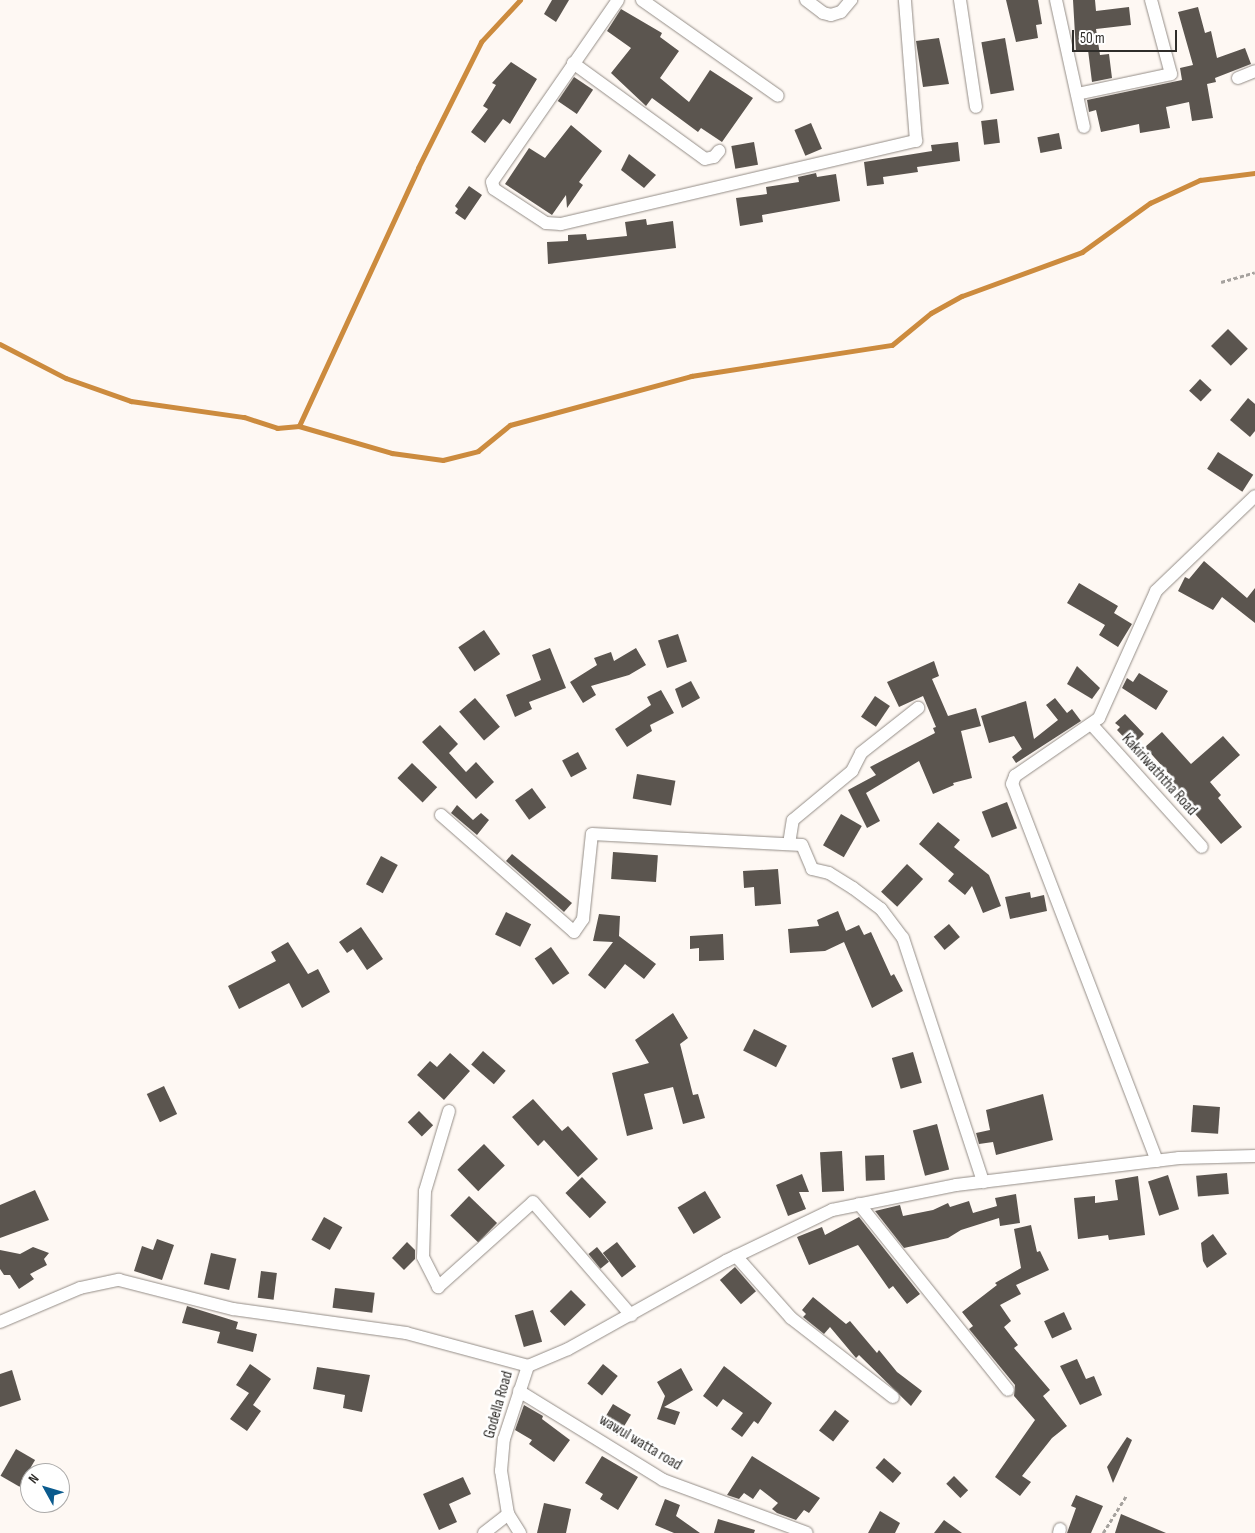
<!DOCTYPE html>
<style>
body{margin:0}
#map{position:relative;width:1255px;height:1533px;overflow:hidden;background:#fef8f3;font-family:"Sofia Sans Condensed",sans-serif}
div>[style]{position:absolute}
.stream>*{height:4.5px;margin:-2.25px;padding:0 2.25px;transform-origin:2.25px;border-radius:2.25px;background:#cc8b3e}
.building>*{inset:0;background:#5b554f;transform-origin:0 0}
.path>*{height:2.5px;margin-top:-1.25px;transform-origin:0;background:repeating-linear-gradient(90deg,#a6a29e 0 4px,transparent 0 6.5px)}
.roads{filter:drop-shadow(0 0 1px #948d87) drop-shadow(0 0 1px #948d87)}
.street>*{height:12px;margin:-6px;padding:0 6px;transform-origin:6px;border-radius:6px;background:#fff}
span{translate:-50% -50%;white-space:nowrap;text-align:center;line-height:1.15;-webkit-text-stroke:5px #fff;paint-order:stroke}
.street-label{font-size:16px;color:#2f2d2a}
.north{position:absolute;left:20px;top:1463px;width:50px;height:50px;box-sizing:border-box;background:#fff;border:1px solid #acabaa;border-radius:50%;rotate:309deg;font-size:14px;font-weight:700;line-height:20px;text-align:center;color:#2f2d2a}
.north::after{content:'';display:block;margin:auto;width:18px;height:22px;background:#0b5b8e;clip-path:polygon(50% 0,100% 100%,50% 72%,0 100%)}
.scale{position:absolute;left:1072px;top:30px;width:105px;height:22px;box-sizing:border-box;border:2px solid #2f2d2a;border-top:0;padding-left:6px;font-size:15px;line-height:18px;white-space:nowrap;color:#2f2d2a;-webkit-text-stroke:4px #fff;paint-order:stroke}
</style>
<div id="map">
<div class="stream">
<i style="left:0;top:344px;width:74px;rotate:27.3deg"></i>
<i style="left:66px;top:378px;width:69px;rotate:19.5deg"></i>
<i style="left:131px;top:401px;width:114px;rotate:8.1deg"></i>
<i style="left:244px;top:417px;width:35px;rotate:18deg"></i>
<i style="left:277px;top:428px;width:22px;rotate:-5deg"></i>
<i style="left:299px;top:426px;width:97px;rotate:16.2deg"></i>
<i style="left:392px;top:453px;width:51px;rotate:7.8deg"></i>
<i style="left:443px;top:460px;width:36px;rotate:-14deg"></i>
<i style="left:478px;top:451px;width:41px;rotate:-39.1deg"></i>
<i style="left:510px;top:425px;width:188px;rotate:-15.1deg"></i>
<i style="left:691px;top:376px;width:203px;rotate:-8.8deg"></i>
<i style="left:892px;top:345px;width:50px;rotate:-39.4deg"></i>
<i style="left:931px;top:313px;width:35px;rotate:-29deg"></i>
<i style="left:962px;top:296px;width:128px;rotate:-20.1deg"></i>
<i style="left:1082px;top:252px;width:84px;rotate:-35.8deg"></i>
<i style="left:1150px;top:203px;width:55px;rotate:-24.7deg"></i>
<i style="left:1200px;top:180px;width:55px;rotate:-7.3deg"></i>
<i style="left:299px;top:426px;width:284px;rotate:-65.2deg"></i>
<i style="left:418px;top:168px;width:141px;rotate:-63.4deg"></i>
<i style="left:481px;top:42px;width:57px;rotate:-47.1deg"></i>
</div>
<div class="building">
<i style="clip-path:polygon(552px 0,569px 0,556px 22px,544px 14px)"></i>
<i style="clip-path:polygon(1006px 0,1038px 0,1042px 24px,1036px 25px,1038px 38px,1016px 42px)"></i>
<i style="clip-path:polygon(1073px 0,1095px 0,1096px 11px,1129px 7px,1131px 25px,1096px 29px,1100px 55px,1109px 54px,1112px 78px,1092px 82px,1088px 50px,1076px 52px)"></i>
<i style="clip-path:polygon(1198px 7px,1205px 33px,1211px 31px,1217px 58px,1245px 48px,1251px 64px,1215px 78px,1216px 82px,1207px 84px,1213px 118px,1192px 121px,1189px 102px,1166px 107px,1170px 128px,1140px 133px,1139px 124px,1101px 132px,1096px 110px,1089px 112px,1087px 100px,1182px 80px,1180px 68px,1193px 65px,1178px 12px)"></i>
<i style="clip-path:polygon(621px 9px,662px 33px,660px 37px,679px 51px,660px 78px,689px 102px,710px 70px,753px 98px,722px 142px,701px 128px,698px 132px,652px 98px,646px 106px,611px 73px,631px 48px,607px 31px)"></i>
<i style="clip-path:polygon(939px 38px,949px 84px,923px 87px,916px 41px)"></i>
<i style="left:1005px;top:38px;width:53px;height:24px;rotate:80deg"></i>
<i style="clip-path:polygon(511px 62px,537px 79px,510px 124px,503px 119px,485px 143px,471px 132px,488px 109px,483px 106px,496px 85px,492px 83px)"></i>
<i style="left:574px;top:77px;width:23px;height:29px;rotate:34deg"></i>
<i style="left:997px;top:119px;width:24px;height:16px;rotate:83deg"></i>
<i style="left:811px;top:123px;width:28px;height:18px;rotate:67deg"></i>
<i style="clip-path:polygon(571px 125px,602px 151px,579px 182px,583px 185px,567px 208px,566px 195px,552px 215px,505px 184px,529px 148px,545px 158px)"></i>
<i style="left:1059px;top:133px;width:16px;height:22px;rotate:79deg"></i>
<i style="left:754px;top:142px;width:23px;height:23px;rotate:80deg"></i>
<i style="clip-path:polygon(958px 142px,960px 161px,917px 167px,918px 172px,883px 177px,884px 184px,867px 186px,864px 162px,932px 151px,931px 145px)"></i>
<i style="clip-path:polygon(629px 154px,656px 175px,644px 188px,621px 170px)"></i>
<i style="clip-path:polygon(816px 173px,817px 177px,836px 174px,840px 201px,762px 215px,763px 222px,740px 226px,736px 198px,767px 194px,766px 187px,799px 182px,798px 177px)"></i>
<i style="clip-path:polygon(469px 186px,482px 195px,465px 220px,455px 213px,458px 209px,455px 206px)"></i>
<i style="clip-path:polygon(646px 219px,647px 225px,673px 221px,676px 248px,548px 264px,547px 242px,568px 241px,568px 235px,586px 234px,587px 240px,627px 236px,625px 222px)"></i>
<i style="left:1228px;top:329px;width:28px;height:24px;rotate:45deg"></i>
<i style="left:1200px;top:379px;width:16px;height:16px;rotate:43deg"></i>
<i style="clip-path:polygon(1248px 398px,1255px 404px,1255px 431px,1250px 437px,1230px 420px)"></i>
<i style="left:1218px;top:452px;width:42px;height:20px;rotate:33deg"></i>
<i style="clip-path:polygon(1204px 561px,1247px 598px,1255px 588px,1255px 623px,1222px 597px,1213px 610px,1178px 591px,1185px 577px,1189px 579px)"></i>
<i style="clip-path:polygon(1079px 583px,1118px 606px,1114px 613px,1132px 624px,1118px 647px,1099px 635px,1105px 625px,1067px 603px)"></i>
<i style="left:484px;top:630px;width:29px;height:31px;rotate:56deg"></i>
<i style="left:678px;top:634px;width:29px;height:21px;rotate:72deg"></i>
<i style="clip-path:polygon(550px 648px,566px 688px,529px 702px,532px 709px,515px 717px,506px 695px,541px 680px,532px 655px)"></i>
<i style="clip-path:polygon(636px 648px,646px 665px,629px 675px,591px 686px,596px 695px,583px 703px,570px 682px,597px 665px,594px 658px,611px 652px,614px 661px)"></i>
<i style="clip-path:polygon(934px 661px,939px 676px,932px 679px,948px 716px,976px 708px,981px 726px,961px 731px,972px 778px,953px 783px,954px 785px,933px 794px,919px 761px,866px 793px,880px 821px,867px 828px,848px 790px,876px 775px,870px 767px,935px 733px,933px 728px,936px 727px,923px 696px,899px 707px,887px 682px)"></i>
<i style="clip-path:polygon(1077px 666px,1100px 688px,1092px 699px,1067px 684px)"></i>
<i style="clip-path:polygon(1139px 673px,1168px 691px,1156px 710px,1122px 688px,1127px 678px,1133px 682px)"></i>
<i style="clip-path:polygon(691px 681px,700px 698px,682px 708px,675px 689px)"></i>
<i style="clip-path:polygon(661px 690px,674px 713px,650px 725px,652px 731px,627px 747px,615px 729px,651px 705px,647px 697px)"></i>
<i style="left:875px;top:696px;width:18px;height:25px;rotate:34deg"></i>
<i style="left:475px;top:698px;width:38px;height:21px;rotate:49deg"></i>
<i style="clip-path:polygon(1055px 698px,1067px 713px,1072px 709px,1081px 721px,1016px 763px,1012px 757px,1022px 749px,1014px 736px,989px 743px,981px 716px,1026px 701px,1034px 739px,1058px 720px,1046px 705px)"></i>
<i style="clip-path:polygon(1125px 714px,1144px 734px,1132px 746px,1117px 730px,1120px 727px,1115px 723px)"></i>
<i style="clip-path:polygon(440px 725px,458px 744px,449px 753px,466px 772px,476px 762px,494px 782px,476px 799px,422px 742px)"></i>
<i style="clip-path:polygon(1162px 732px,1191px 764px,1223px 736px,1240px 755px,1210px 782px,1221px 795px,1218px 798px,1242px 827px,1221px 844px,1190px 808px,1187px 811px,1180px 803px,1184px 799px,1167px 782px,1172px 777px,1145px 747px)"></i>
<i style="left:578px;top:752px;width:19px;height:18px;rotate:62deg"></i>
<i style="left:412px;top:763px;width:35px;height:21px;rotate:44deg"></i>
<i style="left:637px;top:774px;width:39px;height:25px;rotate:10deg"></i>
<i style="left:532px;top:788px;width:24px;height:21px;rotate:54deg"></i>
<i style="left:1007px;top:802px;width:28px;height:27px;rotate:69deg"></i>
<i style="clip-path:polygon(457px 805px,473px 820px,481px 813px,489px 820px,477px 835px,451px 813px)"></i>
<i style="left:841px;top:814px;width:24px;height:36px;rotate:30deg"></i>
<i style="clip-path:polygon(938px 822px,960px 840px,954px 847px,989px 875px,1001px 906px,983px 913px,972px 886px,965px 895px,948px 881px,954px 874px,919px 844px)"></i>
<i style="left:613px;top:852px;width:45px;height:27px;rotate:4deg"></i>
<i style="clip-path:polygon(512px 854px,572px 903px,564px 912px,506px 861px)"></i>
<i style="left:381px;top:856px;width:19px;height:32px;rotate:28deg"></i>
<i style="left:907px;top:864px;width:22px;height:38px;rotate:43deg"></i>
<i style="clip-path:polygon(778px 869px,781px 904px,755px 906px,754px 887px,744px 888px,743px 871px)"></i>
<i style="clip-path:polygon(1030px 892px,1031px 898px,1044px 895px,1047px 911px,1010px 919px,1005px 897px)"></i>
<i style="clip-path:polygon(838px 911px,846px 931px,859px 925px,864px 935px,871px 932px,891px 976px,894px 974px,903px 991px,872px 1008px,844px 942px,825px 951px,790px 953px,788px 929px,819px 926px,817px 920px)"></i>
<i style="left:506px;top:912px;width:28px;height:25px;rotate:26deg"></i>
<i style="clip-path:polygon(599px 914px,620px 916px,619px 936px,656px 964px,644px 979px,625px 964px,605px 989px,588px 975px,613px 942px,593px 941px)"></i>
<i style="left:949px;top:924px;width:17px;height:20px;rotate:50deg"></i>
<i style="clip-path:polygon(361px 927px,383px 959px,367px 970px,353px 949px,347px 953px,339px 942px)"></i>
<i style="clip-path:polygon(723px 934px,724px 960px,699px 961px,699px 948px,690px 949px,690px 936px)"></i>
<i style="clip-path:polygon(288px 942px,308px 974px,318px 969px,330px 992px,302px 1008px,289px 983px,239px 1009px,228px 986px,276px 961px,271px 952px)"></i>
<i style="left:551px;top:947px;width:32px;height:20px;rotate:55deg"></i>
<i style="clip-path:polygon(673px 1013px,688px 1038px,680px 1044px,693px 1095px,698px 1094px,705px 1118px,683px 1124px,673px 1087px,644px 1094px,653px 1129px,627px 1136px,612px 1073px,649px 1063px,635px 1040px)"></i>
<i style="left:754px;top:1029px;width:37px;height:24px;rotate:27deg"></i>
<i style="left:483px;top:1051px;width:30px;height:18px;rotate:41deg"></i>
<i style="left:913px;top:1052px;width:32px;height:22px;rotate:74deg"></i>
<i style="clip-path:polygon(450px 1053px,470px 1071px,444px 1100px,417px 1075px,430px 1061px,437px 1067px)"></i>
<i style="left:164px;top:1086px;width:31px;height:19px;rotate:65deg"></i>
<i style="clip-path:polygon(1043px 1094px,1053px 1140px,996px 1155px,993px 1142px,979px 1144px,976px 1133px,990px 1130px,986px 1110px)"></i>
<i style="clip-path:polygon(533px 1099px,562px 1131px,568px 1126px,598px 1159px,578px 1177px,544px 1140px,538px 1146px,512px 1117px)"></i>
<i style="left:1193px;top:1105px;width:27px;height:27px;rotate:4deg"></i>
<i style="left:419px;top:1111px;width:20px;height:16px;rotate:45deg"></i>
<i style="left:937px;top:1124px;width:47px;height:25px;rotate:75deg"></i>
<i style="left:484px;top:1144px;width:30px;height:37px;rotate:46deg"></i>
<i style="left:842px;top:1151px;width:40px;height:22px;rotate:87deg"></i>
<i style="left:884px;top:1155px;width:25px;height:19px;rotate:88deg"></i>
<i style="left:1227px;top:1173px;width:21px;height:31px;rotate:85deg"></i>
<i style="clip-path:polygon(802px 1174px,809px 1192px,799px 1192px,806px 1209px,788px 1216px,776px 1185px)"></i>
<i style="left:1168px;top:1175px;width:36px;height:21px;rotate:72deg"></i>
<i style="clip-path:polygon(1138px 1176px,1145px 1235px,1109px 1240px,1108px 1235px,1078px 1239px,1074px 1198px,1095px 1196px,1095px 1203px,1118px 1200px,1115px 1180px)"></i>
<i style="left:582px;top:1177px;width:35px;height:23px;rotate:46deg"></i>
<i style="clip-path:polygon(35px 1190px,49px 1220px,0 1238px,0 1205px)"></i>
<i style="left:705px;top:1191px;width:31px;height:32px;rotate:59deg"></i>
<i style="clip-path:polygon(1016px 1194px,1020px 1223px,1000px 1226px,999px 1218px,961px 1230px,948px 1238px,904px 1248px,875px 1211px,900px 1205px,903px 1216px,933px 1210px,948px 1203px,950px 1207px,969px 1201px,973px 1213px,997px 1206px,995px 1198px)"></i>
<i style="left:469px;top:1196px;width:39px;height:27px;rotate:44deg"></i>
<i style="left:324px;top:1217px;width:21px;height:26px;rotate:29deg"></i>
<i style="clip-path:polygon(859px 1217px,920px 1294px,907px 1304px,893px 1286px,889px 1289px,858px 1245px,809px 1265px,797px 1237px,822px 1227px,825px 1235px)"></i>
<i style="clip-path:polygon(1031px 1225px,1037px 1252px,1040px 1251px,1049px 1270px,1016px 1285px,1021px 1294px,1000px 1305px,1011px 1321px,1004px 1327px,1018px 1345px,1014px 1348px,1050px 1390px,1043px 1396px,1067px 1426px,1052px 1438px,1022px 1476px,1031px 1482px,1020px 1496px,995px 1477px,1035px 1420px,1014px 1396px,1015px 1385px,969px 1329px,973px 1326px,962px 1312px,997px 1285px,995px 1283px,1021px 1268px,1014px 1229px)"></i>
<i style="clip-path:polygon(1213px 1234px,1227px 1254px,1207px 1268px,1203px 1261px,1201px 1243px)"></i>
<i style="clip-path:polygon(157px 1239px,174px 1245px,162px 1280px,134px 1271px,142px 1246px,153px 1250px)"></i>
<i style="clip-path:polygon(407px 1242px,415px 1250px,415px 1259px,404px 1270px,392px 1258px)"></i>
<i style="left:617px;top:1242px;width:31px;height:18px;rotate:52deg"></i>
<i style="clip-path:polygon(33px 1247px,49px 1253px,44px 1259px,47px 1265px,30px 1274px,34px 1279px,19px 1289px,10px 1275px,4px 1275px,0 1269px,0 1250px,20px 1254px)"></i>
<i style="left:597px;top:1247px;width:19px;height:11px;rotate:51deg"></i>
<i style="left:211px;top:1253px;width:26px;height:32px;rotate:13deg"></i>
<i style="left:735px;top:1267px;width:32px;height:20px;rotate:49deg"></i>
<i style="left:261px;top:1271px;width:16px;height:27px;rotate:7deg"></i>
<i style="left:335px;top:1288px;width:40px;height:20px;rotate:7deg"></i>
<i style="left:571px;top:1290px;width:21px;height:30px;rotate:45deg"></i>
<i style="clip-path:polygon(813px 1297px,846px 1324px,850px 1321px,877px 1353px,879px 1350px,897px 1372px,922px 1391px,911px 1406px,859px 1355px,856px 1358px,830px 1327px,824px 1334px,803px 1317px,806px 1314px,802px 1310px)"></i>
<i style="clip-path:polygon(187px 1306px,238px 1322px,236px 1329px,257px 1334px,253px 1352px,217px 1343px,220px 1332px,182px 1323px)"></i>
<i style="left:533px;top:1310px;width:33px;height:19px;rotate:74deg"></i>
<i style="left:1064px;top:1312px;width:19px;height:22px;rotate:65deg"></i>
<i style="clip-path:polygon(1077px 1359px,1086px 1379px,1094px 1376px,1102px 1395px,1080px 1405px,1060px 1366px)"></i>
<i style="clip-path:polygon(250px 1364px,271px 1379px,253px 1405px,261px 1411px,247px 1431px,230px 1419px,249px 1393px,236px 1385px)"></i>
<i style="left:603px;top:1364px;width:19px;height:25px;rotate:39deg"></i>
<i style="clip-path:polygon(724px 1366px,772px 1403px,758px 1424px,754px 1421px,742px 1437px,731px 1429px,743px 1413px,723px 1399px,717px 1407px,703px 1396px)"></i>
<i style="clip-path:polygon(317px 1367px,370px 1375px,362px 1412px,343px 1408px,345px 1395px,313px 1389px)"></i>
<i style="clip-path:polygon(681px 1368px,693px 1390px,664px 1407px,680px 1412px,675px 1425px,657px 1419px,665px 1396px,657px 1382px)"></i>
<i style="clip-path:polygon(12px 1370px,21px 1400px,0 1407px,0 1374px)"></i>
<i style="left:613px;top:1404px;width:21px;height:25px;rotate:31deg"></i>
<i style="clip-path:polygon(524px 1405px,543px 1416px,542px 1419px,570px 1440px,554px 1462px,529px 1444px,532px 1440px,515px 1430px)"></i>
<i style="left:835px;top:1410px;width:18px;height:26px;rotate:38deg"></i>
<i style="clip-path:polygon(1127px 1437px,1132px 1440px,1113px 1483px,1107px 1467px)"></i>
<i style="left:16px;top:1449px;width:22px;height:31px;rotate:30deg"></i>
<i style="clip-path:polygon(602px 1456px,638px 1477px,618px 1510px,600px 1499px,603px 1494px,585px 1483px)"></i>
<i style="clip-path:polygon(752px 1456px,820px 1498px,809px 1513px,804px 1510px,796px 1520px,777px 1513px,772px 1509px,778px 1503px,760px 1489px,753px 1499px,744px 1493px,739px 1499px,727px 1495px)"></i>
<i style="left:884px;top:1458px;width:23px;height:13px;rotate:41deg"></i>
<i style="left:954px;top:1476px;width:20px;height:11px;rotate:45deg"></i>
<i style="clip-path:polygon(463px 1477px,471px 1494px,449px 1504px,457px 1522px,439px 1530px,423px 1494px)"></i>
<i style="clip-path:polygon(1076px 1495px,1103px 1506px,1091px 1533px,1067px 1533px,1076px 1508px,1071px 1506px)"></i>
<i style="clip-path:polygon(665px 1499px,680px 1505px,676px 1516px,700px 1533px,674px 1533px,655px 1525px)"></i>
<i style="clip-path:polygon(544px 1503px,571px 1509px,566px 1533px,537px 1533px)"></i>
<i style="clip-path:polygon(880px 1511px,900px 1523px,895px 1533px,868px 1533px)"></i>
<i style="clip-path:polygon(1121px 1514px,1166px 1533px,1115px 1533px)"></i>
<i style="clip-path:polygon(718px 1519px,755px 1530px,754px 1533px,714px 1533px)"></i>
<i style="clip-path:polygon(944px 1520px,962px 1533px,934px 1533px)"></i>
</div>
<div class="path">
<i style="left:1221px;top:282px;width:35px;rotate:-16deg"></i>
<i style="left:1103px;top:1533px;width:44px;rotate:-58.1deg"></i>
</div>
<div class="roads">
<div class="street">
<i style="left:618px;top:0;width:221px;rotate:124.7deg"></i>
<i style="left:492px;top:182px;width:7px;rotate:74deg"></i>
<i style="left:494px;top:189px;width:62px;rotate:33.2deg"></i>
<i style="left:546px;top:223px;width:15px;rotate:4deg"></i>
<i style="left:561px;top:224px;width:365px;rotate:-13.2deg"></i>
<i style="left:916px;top:141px;width:141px;rotate:-94.5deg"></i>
<i style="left:642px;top:0;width:166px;rotate:35.2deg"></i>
<i style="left:806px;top:0;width:21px;rotate:37deg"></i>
<i style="left:823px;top:13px;width:8px;rotate:14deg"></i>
<i style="left:831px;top:15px;width:10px;rotate:-17deg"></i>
<i style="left:841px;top:12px;width:16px;rotate:-50deg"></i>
<i style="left:960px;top:0;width:108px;rotate:81.5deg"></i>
<i style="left:1056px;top:0;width:130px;rotate:77.6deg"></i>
<i style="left:573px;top:63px;width:163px;rotate:36deg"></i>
<i style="left:705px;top:159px;width:9px;rotate:-13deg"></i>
<i style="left:714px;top:157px;width:8px;rotate:-50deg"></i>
<i style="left:1238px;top:78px;width:18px;rotate:-22deg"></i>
<i style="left:1077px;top:94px;width:96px;rotate:-12deg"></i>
<i style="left:1171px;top:74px;width:77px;rotate:-105.1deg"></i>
<i style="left:1092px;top:725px;width:164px;rotate:48deg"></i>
<i style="left:441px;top:815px;width:177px;rotate:41.3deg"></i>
<i style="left:574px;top:932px;width:16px;rotate:-55deg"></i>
<i style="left:583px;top:919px;width:85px;rotate:-84deg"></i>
<i style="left:592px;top:834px;width:210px;rotate:3deg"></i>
<i style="left:802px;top:845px;width:26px;rotate:67deg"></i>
<i style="left:812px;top:869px;width:17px;rotate:13deg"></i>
<i style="left:829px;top:873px;width:28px;rotate:32deg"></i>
<i style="left:853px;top:888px;width:35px;rotate:37deg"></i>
<i style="left:881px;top:909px;width:36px;rotate:53deg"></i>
<i style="left:903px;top:938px;width:257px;rotate:71.8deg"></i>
<i style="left:789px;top:844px;width:24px;rotate:-81deg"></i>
<i style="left:793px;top:820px;width:77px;rotate:-39.7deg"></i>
<i style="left:852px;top:771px;width:20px;rotate:-63deg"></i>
<i style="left:861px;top:753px;width:73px;rotate:-38.3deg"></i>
<i style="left:449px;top:1111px;width:84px;rotate:106.7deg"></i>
<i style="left:425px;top:1191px;width:66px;rotate:91.7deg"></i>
<i style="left:423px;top:1257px;width:34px;rotate:63deg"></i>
<i style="left:438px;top:1287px;width:127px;rotate:-41.8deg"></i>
<i style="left:533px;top:1202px;width:150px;rotate:49.1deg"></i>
<i style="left:1157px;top:1161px;width:404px;rotate:-111deg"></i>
<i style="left:1012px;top:784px;width:9px;rotate:-69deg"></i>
<i style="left:1015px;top:776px;width:102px;rotate:-34.6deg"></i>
<i style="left:1099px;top:718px;width:139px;rotate:-65.8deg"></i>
<i style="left:1156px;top:591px;width:137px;rotate:-43.8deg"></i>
<i style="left:859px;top:1204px;width:238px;rotate:51.3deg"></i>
<i style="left:736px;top:1256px;width:83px;rotate:48.4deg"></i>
<i style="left:791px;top:1318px;width:129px;rotate:37.8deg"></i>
<i style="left:0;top:1322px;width:87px;rotate:-23deg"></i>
<i style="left:80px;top:1288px;width:40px;rotate:-12deg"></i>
<i style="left:119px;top:1280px;width:118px;rotate:14.3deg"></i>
<i style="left:233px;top:1309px;width:175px;rotate:7.9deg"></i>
<i style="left:406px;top:1333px;width:126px;rotate:15.1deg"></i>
<i style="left:528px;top:1366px;width:43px;rotate:-23deg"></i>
<i style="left:568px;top:1349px;width:181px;rotate:-29.1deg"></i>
<i style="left:726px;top:1261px;width:118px;rotate:-25.7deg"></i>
<i style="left:832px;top:1210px;width:126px;rotate:-11.4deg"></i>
<i style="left:956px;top:1185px;width:225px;rotate:-6.9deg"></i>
<i style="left:1179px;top:1158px;width:76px;rotate:-1.5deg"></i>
<i style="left:519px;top:1391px;width:169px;rotate:31.7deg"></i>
<i style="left:663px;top:1480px;width:153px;rotate:20.2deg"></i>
<i style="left:484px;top:1533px;width:31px;rotate:-38deg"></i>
<i style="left:520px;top:1533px;width:22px;rotate:-122deg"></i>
<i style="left:508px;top:1514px;width:44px;rotate:-99.2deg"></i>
<i style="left:501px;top:1471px;width:32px;rotate:-85deg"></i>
<i style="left:504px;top:1439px;width:77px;rotate:-71.8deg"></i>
<i style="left:1059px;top:1533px;width:4px;rotate:-76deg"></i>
</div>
</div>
<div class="street-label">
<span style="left:1159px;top:775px;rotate:48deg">Kakiriwaththa Road</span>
<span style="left:499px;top:1405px;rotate:-74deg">Godella Road</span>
<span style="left:640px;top:1443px;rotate:31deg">wawul watta road</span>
</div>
<div class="north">N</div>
<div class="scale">50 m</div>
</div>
